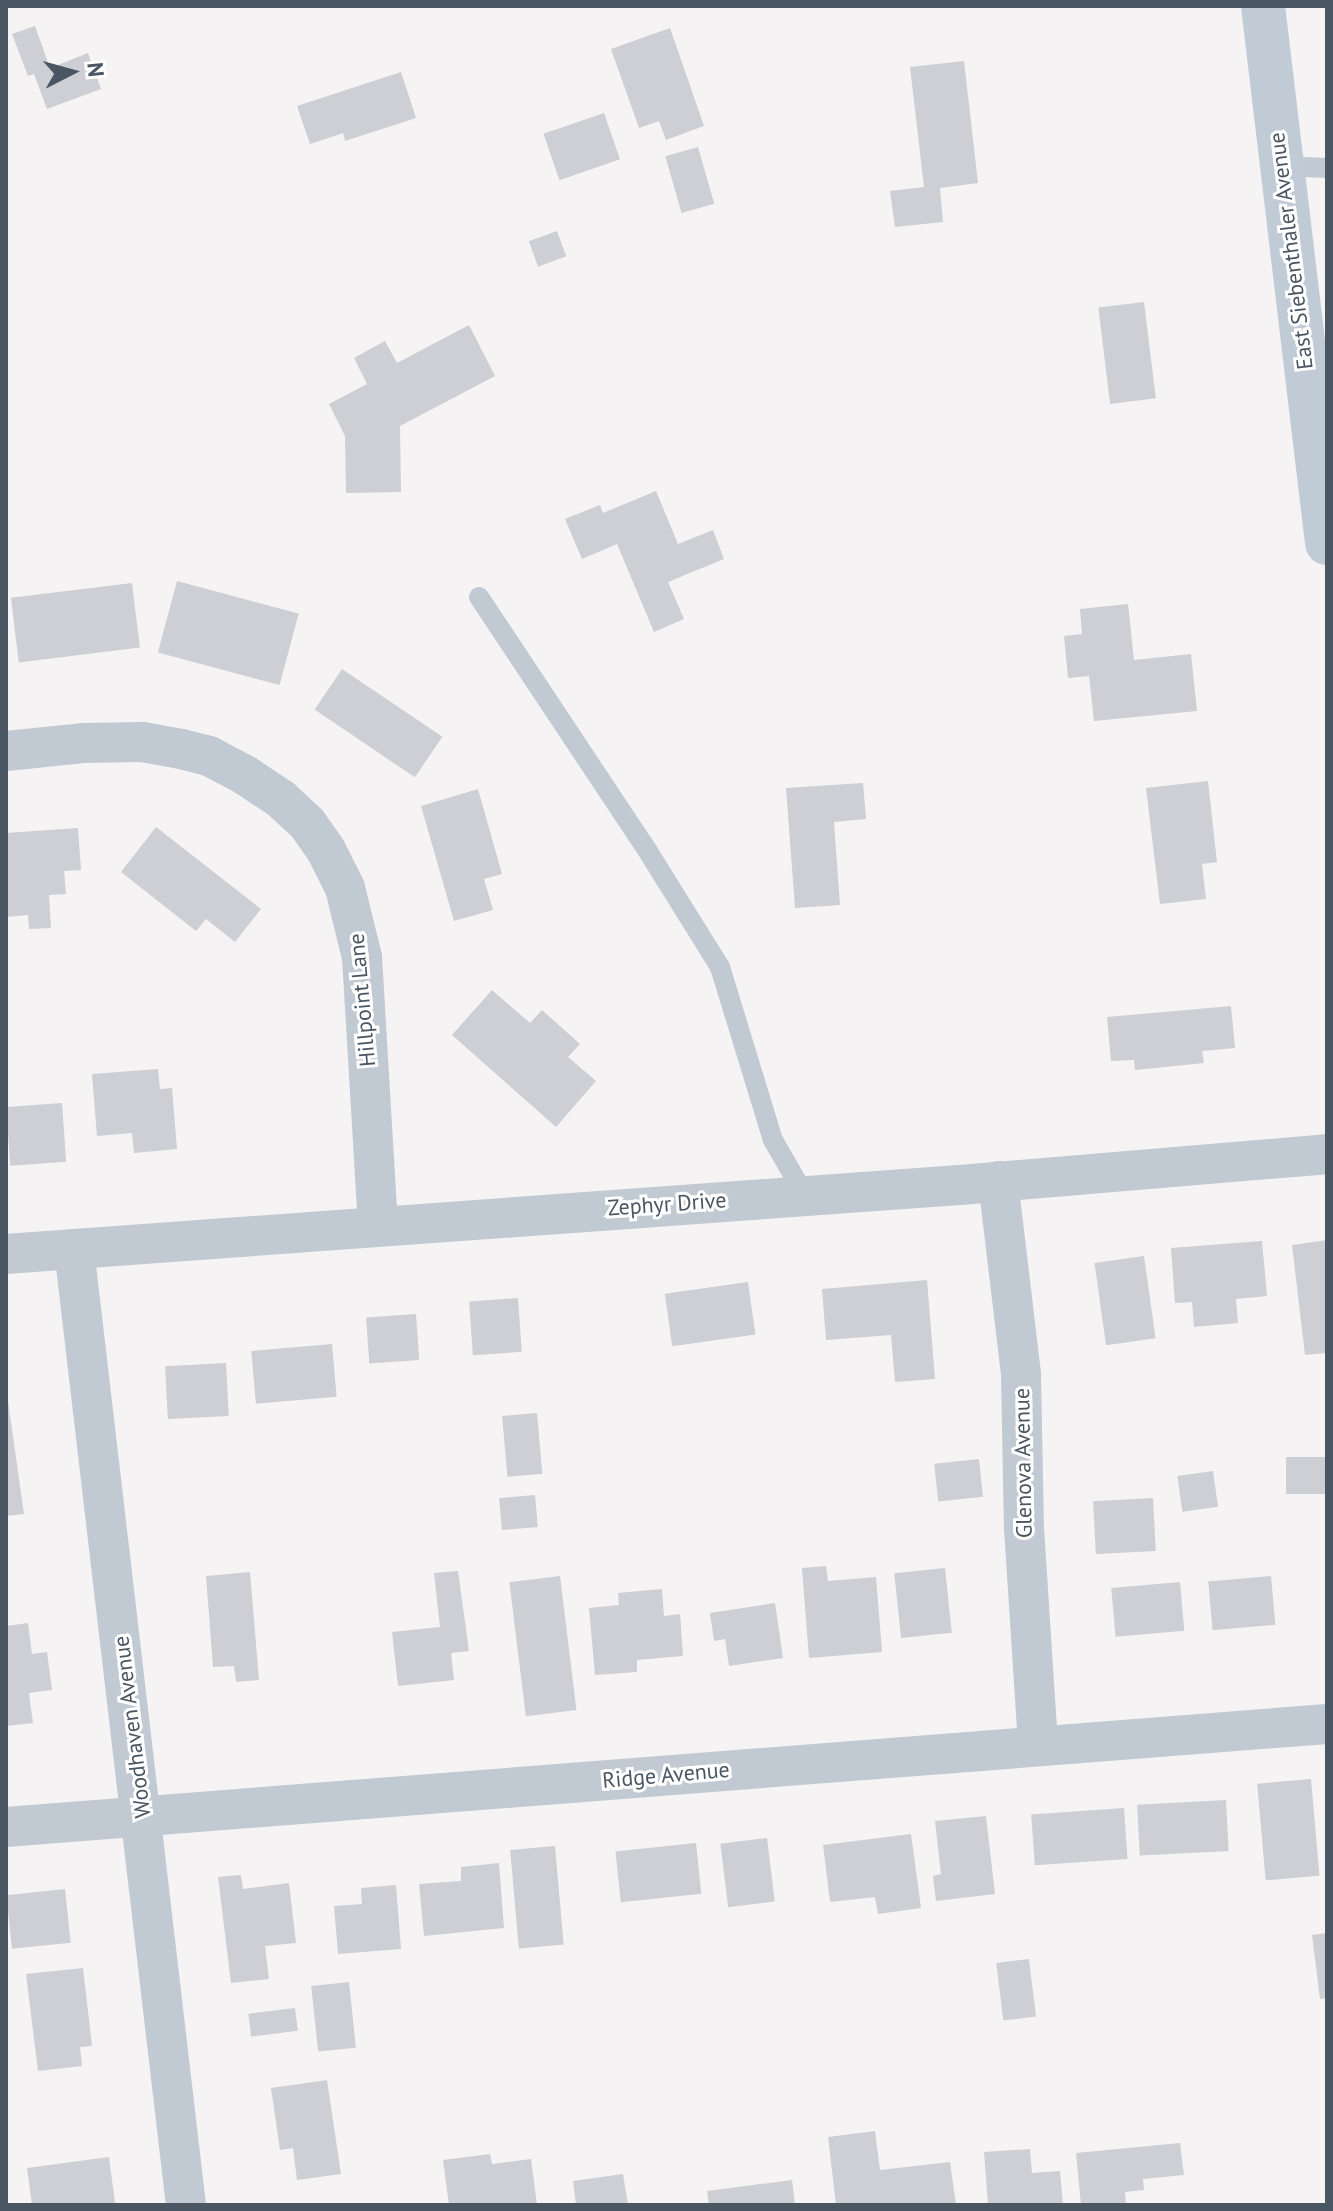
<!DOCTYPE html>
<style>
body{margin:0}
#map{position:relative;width:1333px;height:2211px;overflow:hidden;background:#f5f3f3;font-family:"PT Sans",sans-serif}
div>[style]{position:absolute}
.building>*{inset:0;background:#cdcfd5;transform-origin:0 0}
.lane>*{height:20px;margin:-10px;padding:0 10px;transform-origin:10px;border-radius:10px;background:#c1cad2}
.street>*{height:40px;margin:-20px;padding:0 20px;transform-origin:20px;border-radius:20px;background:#c1cad2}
.secondary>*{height:44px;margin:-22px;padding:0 22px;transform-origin:22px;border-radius:22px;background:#c1cbd6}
span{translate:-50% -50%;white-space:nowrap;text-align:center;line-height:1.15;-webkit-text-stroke:6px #fff;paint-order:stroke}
.street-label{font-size:22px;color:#4a5661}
.frame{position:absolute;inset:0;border:8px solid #4a5661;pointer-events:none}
.north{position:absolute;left:32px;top:32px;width:80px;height:80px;-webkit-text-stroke:6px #fff;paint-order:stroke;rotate:84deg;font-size:22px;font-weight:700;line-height:32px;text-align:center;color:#4a5661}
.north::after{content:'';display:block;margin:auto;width:28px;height:36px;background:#4a5661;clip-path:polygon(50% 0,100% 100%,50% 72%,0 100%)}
</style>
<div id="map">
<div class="building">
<i style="clip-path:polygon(35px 26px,50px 68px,88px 53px,101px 89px,47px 109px,34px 74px,28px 76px,12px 34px)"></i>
<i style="clip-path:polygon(670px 28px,704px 126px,666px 140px,659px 121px,639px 128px,611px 49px)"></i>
<i style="clip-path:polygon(964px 61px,978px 183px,940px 188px,943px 222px,895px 227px,890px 191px,924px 187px,910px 67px)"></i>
<i style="clip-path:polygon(401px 72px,416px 118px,345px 141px,343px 133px,310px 144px,297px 106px)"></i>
<i style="left:604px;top:113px;width:49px;height:64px;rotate:71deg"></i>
<i style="left:698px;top:147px;width:59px;height:34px;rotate:74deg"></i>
<i style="left:557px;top:231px;width:27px;height:30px;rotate:70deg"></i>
<i style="left:1144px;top:302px;width:97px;height:46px;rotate:83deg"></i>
<i style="clip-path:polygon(469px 325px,495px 376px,400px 426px,401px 492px,346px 493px,345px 436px,329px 404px,367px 384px,354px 358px,385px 341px,397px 363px)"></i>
<i style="clip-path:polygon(656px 491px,678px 544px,713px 530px,724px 559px,668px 582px,684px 619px,654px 632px,617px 544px,582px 559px,565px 519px,600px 505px,603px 513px)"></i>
<i style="left:177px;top:581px;width:126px;height:74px;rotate:15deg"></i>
<i style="left:132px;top:583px;width:65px;height:122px;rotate:83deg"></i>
<i style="clip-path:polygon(1128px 604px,1134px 660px,1191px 654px,1197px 711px,1094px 721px,1089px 676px,1068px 678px,1064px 636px,1082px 634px,1080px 609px)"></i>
<i style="left:342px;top:669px;width:121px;height:49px;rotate:34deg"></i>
<i style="clip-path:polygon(1208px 781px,1217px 862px,1202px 864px,1206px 899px,1160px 904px,1146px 788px)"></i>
<i style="clip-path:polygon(863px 783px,866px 819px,834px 822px,840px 905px,795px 908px,786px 788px)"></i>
<i style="clip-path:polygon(478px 789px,502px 874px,484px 879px,493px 910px,454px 921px,421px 806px)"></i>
<i style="clip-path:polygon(156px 827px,261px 909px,235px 942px,206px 919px,196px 931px,121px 872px)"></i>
<i style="clip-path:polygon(78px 828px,81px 870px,64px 871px,66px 894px,49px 895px,51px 928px,29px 929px,28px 915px,6px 917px,6px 833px)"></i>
<i style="clip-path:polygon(492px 990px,530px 1023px,542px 1010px,580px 1044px,568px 1057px,596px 1081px,556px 1127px,452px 1035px)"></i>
<i style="clip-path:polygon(1231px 1006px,1235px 1048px,1202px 1051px,1204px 1063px,1135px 1070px,1134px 1060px,1111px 1061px,1107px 1017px)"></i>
<i style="clip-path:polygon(158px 1069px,160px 1089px,172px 1088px,177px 1149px,134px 1153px,132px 1133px,97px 1136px,92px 1074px)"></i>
<i style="left:62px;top:1103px;width:59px;height:56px;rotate:86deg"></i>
<i style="clip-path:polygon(1327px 1240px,1327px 1353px,1305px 1355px,1292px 1245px)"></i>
<i style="clip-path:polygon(1262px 1241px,1267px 1296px,1236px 1299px,1238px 1323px,1194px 1327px,1192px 1302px,1175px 1303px,1171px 1248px)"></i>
<i style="left:1144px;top:1256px;width:83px;height:50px;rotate:82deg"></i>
<i style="clip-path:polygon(927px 1280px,935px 1379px,895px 1382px,891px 1335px,826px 1340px,822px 1289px)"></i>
<i style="left:748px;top:1282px;width:53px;height:84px;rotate:82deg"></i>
<i style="left:518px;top:1298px;width:54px;height:49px;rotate:86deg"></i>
<i style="left:416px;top:1314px;width:46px;height:50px;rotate:86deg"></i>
<i style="left:332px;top:1344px;width:53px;height:81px;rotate:85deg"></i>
<i style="left:226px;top:1363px;width:53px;height:61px;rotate:87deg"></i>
<i style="clip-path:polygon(6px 1387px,24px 1514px,6px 1516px)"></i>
<i style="left:537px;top:1413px;width:61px;height:35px;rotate:85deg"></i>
<i style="left:1327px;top:1457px;width:37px;height:41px;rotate:90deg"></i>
<i style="left:979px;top:1459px;width:38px;height:45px;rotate:84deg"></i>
<i style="left:1213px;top:1471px;width:36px;height:36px;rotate:82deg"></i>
<i style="left:535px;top:1495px;width:32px;height:36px;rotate:85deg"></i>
<i style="left:1153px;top:1498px;width:53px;height:60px;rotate:87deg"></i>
<i style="clip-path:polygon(826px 1566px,828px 1581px,876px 1577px,882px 1652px,809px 1658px,802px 1568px)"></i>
<i style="left:945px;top:1568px;width:65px;height:51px;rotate:84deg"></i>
<i style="clip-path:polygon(458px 1571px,469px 1651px,451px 1653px,454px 1680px,398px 1686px,392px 1632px,440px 1627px,434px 1573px)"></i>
<i style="clip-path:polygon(250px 1572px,259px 1680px,236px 1682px,234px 1666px,213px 1667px,206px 1576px)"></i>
<i style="left:560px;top:1576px;width:135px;height:51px;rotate:83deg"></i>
<i style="left:1271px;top:1576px;width:49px;height:63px;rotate:85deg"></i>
<i style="left:1180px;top:1582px;width:49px;height:69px;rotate:85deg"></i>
<i style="clip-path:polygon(662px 1589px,664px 1616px,680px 1614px,683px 1656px,637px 1660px,637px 1672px,595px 1675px,589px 1608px,619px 1605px,618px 1593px)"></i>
<i style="clip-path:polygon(775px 1603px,783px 1658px,729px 1666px,725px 1639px,714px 1641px,710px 1613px)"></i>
<i style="clip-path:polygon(28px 1623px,32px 1654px,47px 1652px,52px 1690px,29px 1693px,33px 1723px,6px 1726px,6px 1626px)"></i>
<i style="left:1311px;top:1779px;width:97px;height:54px;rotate:85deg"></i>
<i style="left:1226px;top:1800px;width:51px;height:89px;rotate:87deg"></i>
<i style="left:1124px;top:1808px;width:51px;height:93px;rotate:86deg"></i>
<i style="clip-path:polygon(986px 1816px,995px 1894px,936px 1901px,933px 1876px,941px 1874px,935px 1821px)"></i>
<i style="clip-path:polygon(911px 1834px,921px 1908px,878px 1914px,875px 1897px,830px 1902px,823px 1845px)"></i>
<i style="left:767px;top:1838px;width:64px;height:47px;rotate:83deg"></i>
<i style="left:696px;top:1843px;width:51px;height:81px;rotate:84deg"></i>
<i style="left:555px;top:1846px;width:99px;height:45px;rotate:85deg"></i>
<i style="clip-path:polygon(499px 1863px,504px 1928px,424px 1936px,419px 1884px,461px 1881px,461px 1867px)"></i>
<i style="clip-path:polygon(241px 1875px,243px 1889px,289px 1883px,296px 1943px,265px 1946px,269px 1979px,231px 1983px,218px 1877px)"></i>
<i style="clip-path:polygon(396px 1885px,401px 1949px,338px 1954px,334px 1906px,362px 1904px,361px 1888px)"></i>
<i style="left:65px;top:1889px;width:54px;height:59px;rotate:84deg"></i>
<i style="clip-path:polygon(1327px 1933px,1327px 1998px,1320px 1999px,1312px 1935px)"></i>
<i style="left:1029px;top:1959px;width:58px;height:33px;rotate:83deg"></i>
<i style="clip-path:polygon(83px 1968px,92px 2046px,80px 2047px,82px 2066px,38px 2071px,26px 1974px)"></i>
<i style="left:349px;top:1982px;width:66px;height:38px;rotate:84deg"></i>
<i style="left:295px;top:2008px;width:23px;height:47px;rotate:83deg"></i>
<i style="clip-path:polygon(327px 2080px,341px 2174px,297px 2180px,293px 2148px,280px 2150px,271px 2088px)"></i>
<i style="clip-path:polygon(875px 2131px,880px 2170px,950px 2162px,956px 2205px,836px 2205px,828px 2137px)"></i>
<i style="clip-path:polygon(1180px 2143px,1184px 2175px,1143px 2179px,1144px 2190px,1125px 2192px,1126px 2205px,1081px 2205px,1076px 2153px)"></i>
<i style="clip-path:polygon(1030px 2149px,1032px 2173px,1060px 2171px,1063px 2205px,988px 2205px,984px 2152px)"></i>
<i style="clip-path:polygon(490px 2154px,492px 2164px,531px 2159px,537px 2205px,449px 2205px,443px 2160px)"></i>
<i style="clip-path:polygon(109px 2157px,115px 2203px,32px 2205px,27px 2168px)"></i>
<i style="clip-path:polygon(623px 2174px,628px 2205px,576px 2205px,573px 2181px)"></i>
<i style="clip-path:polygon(792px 2180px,795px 2205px,709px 2205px,707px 2191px)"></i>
</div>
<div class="lane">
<i style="left:1281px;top:166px;width:46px;rotate:2.5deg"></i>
<i style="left:479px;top:597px;width:298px;rotate:56.4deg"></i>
<i style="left:644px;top:845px;width:144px;rotate:58.1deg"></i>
<i style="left:720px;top:967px;width:181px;rotate:73deg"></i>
<i style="left:773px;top:1140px;width:62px;rotate:60.1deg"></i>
</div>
<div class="street">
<i style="left:6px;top:751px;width:77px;rotate:-5.9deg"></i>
<i style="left:83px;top:743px;width:59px;rotate:-1deg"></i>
<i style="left:142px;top:742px;width:40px;rotate:10deg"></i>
<i style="left:181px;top:749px;width:29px;rotate:14deg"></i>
<i style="left:209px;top:756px;width:41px;rotate:27.8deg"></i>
<i style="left:245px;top:775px;width:43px;rotate:33.7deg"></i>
<i style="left:281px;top:799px;width:35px;rotate:43deg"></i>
<i style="left:307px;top:823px;width:33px;rotate:55deg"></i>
<i style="left:326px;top:850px;width:42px;rotate:63.4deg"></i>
<i style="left:345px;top:888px;width:71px;rotate:76.2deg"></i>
<i style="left:362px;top:957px;width:268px;rotate:86.6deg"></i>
<i style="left:998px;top:1181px;width:195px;rotate:83.2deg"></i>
<i style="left:1021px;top:1375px;width:153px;rotate:88.9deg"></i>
<i style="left:1024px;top:1528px;width:217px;rotate:86.3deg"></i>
<i style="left:74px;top:1249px;width:963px;rotate:83.32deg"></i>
<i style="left:6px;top:1254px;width:956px;rotate:-4.14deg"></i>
<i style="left:960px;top:1185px;width:368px;rotate:-4.8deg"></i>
<i style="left:6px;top:1827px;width:1325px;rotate:-4.46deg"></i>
</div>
<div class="secondary">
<i style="left:1263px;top:6px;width:541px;rotate:83.2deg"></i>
</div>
<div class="street-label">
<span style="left:1291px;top:251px;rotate:-97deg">East Siebenthaler Avenue</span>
<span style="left:362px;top:1000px;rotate:-95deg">Hillpoint Lane</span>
<span style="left:667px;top:1204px;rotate:-4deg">Zephyr Drive</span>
<span style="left:1023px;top:1463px;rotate:-91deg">Glenova Avenue</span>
<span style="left:132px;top:1727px;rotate:-97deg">Woodhaven Avenue</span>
<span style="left:666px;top:1775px;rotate:-5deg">Ridge Avenue</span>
</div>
<div class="frame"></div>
<div class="north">N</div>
</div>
